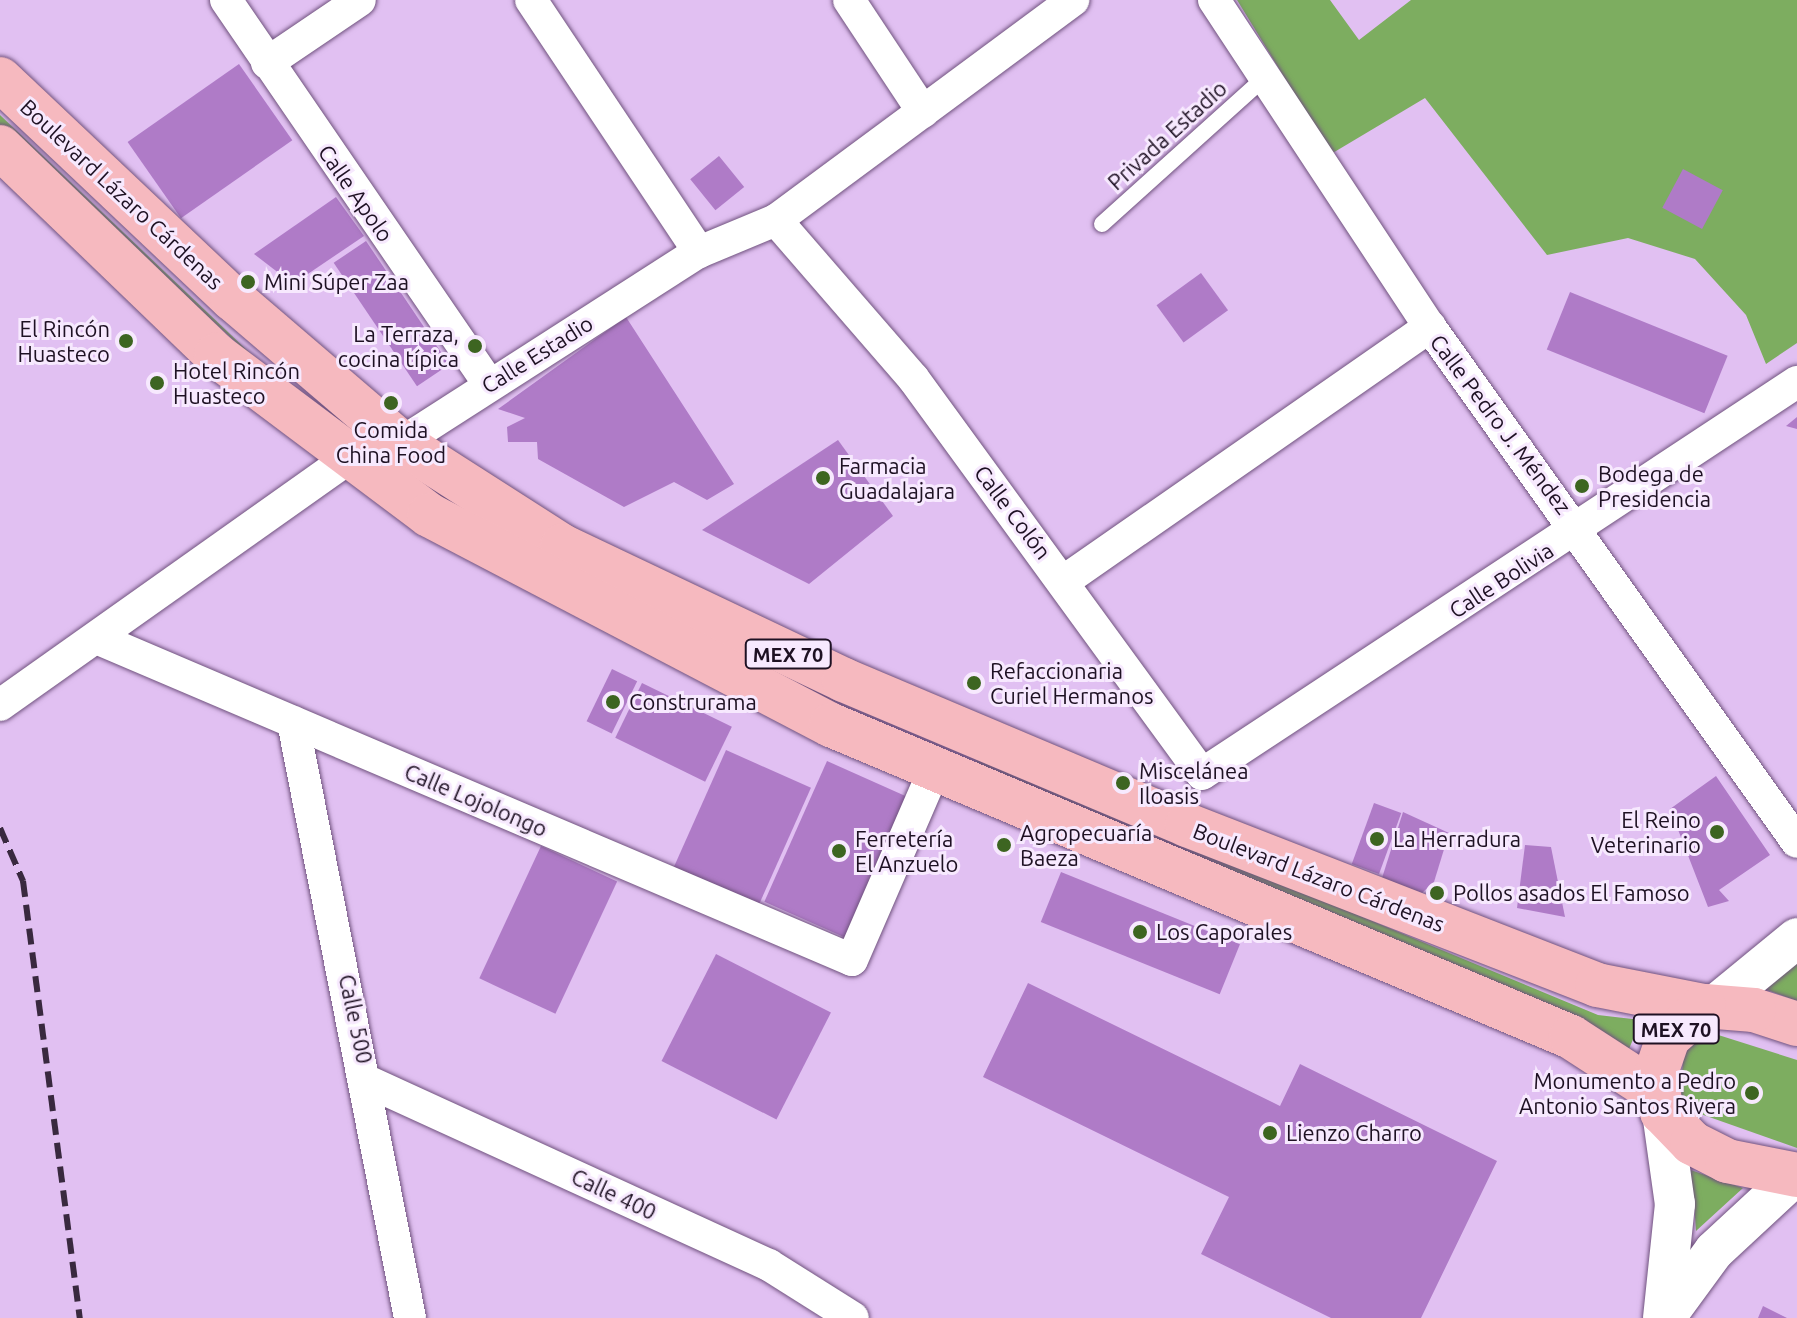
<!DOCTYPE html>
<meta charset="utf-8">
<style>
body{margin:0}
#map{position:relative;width:1797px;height:1318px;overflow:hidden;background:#e1c0f2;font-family:Ubuntu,sans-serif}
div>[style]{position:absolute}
.green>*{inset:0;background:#7dad60}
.building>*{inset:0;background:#af7bc7;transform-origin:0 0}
.roads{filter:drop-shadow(0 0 2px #70527e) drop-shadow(0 0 2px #70527e)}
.service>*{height:16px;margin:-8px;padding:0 8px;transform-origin:8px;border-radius:8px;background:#fff}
.minor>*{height:32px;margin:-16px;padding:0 16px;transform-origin:16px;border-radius:16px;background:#fff}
.tertiary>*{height:40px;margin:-20px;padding:0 20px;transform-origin:20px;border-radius:20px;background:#fff}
.primary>*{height:44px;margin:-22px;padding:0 22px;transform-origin:22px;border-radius:22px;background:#f6b9bf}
.rail>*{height:6px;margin-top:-3px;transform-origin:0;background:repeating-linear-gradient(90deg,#39293f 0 16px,transparent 0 24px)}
.dots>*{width:22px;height:22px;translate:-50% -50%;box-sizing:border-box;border:4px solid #f7e9fe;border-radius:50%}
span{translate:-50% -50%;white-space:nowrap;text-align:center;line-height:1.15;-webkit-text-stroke:6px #f7e9fe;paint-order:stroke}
.shield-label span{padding:2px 6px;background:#f7e9fe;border:2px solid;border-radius:6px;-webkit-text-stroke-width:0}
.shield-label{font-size:20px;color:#1e1123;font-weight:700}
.street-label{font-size:22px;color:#1e1123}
.poi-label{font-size:22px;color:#1e1123}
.left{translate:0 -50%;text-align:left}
.right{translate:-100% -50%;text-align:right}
</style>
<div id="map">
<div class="green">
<i style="clip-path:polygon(1237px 0,1330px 0,1359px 40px,1411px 0,1797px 0,1797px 343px,1766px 364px,1746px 315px,1695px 259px,1628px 238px,1547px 255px,1425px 98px,1331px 154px)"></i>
<i style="clip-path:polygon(0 115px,19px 133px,315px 415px,0 126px)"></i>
<i style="clip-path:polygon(978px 757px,1598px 1015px,1641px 1020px,1629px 1049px,973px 770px)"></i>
<i style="clip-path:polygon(1797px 955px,1797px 1001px,1759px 987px)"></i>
<i style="clip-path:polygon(1712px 1033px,1797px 1060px,1797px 1148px,1695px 1112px,1680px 1096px,1684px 1049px)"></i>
<i style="clip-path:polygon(1685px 1168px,1743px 1188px,1696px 1231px,1694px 1203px)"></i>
</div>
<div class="building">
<i style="left:239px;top:64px;width:93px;height:136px;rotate:55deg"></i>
<i style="left:719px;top:156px;width:40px;height:37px;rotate:51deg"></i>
<i style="left:1683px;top:169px;width:45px;height:44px;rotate:28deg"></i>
<i style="clip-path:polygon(336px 197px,364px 236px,293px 284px,254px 254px)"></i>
<i style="left:366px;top:241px;width:149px;height:39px;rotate:56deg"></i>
<i style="left:1201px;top:273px;width:46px;height:55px;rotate:54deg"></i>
<i style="left:1570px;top:292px;width:170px;height:62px;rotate:22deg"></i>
<i style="clip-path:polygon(626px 317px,734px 484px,707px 500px,674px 482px,624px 507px,538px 459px,537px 442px,508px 442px,507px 427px,525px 418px,498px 409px)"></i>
<i style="clip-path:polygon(1797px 417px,1797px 429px,1786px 426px)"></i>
<i style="clip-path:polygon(838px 440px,893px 516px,809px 584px,702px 530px)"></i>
<i style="left:612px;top:669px;width:28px;height:58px;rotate:26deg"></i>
<i style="left:642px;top:683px;width:100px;height:61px;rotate:26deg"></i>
<i style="left:726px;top:750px;width:93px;height:132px;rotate:24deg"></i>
<i style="left:827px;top:761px;width:95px;height:154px;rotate:24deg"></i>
<i style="clip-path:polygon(1716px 776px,1770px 855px,1719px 890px,1729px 901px,1708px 907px,1670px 809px)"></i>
<i style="left:1374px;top:803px;width:29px;height:65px;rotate:20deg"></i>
<i style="clip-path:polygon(1403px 812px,1449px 833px,1434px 882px,1422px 893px,1382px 878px)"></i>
<i style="clip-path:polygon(1525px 845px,1551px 847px,1565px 917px,1517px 908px)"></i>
<i style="left:541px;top:846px;width:84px;height:146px;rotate:25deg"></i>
<i style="left:1061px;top:872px;width:193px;height:54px;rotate:22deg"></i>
<i style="left:716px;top:954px;width:129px;height:120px;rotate:27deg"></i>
<i style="clip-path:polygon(1028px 983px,1280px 1106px,1300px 1064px,1497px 1161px,1421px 1318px,1331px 1318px,1201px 1254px,1229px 1197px,983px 1077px)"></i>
<i style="clip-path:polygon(1763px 1306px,1787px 1318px,1758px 1318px)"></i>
</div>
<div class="roads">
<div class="service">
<i style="left:1102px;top:224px;width:215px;rotate:-42deg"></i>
</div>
<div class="minor">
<i style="left:226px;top:0;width:465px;rotate:55.6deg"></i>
<i style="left:531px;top:0;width:303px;rotate:56.3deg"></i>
<i style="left:849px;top:0;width:134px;rotate:56.5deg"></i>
<i style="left:1214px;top:0;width:392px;rotate:56.6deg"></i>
<i style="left:1430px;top:327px;width:632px;rotate:54.53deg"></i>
<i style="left:267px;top:63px;width:112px;rotate:-34.1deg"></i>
<i style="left:776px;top:220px;width:209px;rotate:49.1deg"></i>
<i style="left:913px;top:378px;width:490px;rotate:53.9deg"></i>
<i style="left:1064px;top:581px;width:446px;rotate:-34.8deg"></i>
<i style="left:101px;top:640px;width:816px;rotate:23.08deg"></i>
<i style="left:852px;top:960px;width:209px;rotate:-66.6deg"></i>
<i style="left:0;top:705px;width:425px;rotate:-35.3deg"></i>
<i style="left:347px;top:459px;width:56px;rotate:-16.5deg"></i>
<i style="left:401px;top:443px;width:354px;rotate:-32.7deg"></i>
<i style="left:699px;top:252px;width:83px;rotate:-22.6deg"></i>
<i style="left:776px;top:220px;width:370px;rotate:-36.5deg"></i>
<i style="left:293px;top:722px;width:607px;rotate:78.89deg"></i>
<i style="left:1202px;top:774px;width:713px;rotate:-33.38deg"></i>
<i style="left:369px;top:1082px;width:440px;rotate:24.6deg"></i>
<i style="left:769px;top:1265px;width:99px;rotate:32.2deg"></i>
</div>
<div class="tertiary">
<i style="left:1714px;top:1006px;width:107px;rotate:-39.3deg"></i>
<i style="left:1662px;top:1112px;width:93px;rotate:82deg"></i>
<i style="left:1675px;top:1204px;width:115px;rotate:96deg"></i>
<i style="left:1665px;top:1318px;width:83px;rotate:-53.8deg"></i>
<i style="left:1714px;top:1251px;width:109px;rotate:-42.8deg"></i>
</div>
<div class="primary">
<i style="left:0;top:79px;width:320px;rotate:43.4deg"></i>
<i style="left:233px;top:299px;width:221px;rotate:40.6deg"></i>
<i style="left:401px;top:443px;width:191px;rotate:32.6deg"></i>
<i style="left:562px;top:546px;width:312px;rotate:25.4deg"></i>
<i style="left:844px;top:680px;width:372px;rotate:22.9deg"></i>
<i style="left:1187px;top:825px;width:440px;rotate:21.3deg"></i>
<i style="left:1597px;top:985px;width:109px;rotate:11.1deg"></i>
<i style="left:0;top:147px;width:300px;rotate:43.9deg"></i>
<i style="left:216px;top:355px;width:266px;rotate:36.9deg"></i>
<i style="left:429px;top:515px;width:454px;rotate:27.6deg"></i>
<i style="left:831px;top:725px;width:803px;rotate:22.86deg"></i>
<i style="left:1571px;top:1037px;width:105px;rotate:32.9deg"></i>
<i style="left:1797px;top:1024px;width:45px;rotate:-162deg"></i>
<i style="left:1754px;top:1010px;width:50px;rotate:-175.4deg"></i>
<i style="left:1704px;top:1006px;width:48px;rotate:138.4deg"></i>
<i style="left:1668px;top:1038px;width:40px;rotate:108.9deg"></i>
<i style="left:1655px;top:1076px;width:37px;rotate:79deg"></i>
<i style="left:1662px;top:1112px;width:43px;rotate:45.9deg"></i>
<i style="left:1692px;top:1143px;width:39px;rotate:27deg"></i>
<i style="left:1727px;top:1161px;width:71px;rotate:11.3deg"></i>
</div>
</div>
<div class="rail">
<i style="left:0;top:828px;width:58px;rotate:66.5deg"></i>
<i style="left:23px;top:881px;width:441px;rotate:82.6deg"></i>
</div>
<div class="dots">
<i style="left:248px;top:282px;background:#3d6521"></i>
<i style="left:126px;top:341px;background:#3d6521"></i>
<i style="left:475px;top:346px;background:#3d6521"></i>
<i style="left:157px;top:383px;background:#3d6521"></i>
<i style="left:391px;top:403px;background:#3d6521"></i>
<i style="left:823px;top:478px;background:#3d6521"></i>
<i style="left:1582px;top:486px;background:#3d6521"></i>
<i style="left:974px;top:683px;background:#3d6521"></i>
<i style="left:613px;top:702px;background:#3d6521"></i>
<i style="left:1123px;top:783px;background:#3d6521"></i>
<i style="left:1717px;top:832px;background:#3d6521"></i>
<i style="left:1377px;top:839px;background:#3d6521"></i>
<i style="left:1004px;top:845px;background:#3d6521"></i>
<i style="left:839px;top:851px;background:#3d6521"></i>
<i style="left:1437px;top:893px;background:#3d6521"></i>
<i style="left:1140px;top:932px;background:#3d6521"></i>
<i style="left:1752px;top:1093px;background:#3d6521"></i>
<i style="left:1270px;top:1133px;background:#3d6521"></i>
</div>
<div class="shield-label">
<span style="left:788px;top:654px">MEX 70</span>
<span style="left:1676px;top:1029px">MEX 70</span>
</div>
<div class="street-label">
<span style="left:1167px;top:135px;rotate:-42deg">Privada Estadio</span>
<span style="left:356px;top:193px;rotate:55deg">Calle Apolo</span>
<span style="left:122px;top:194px;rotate:43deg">Boulevard Lázaro Cárdenas</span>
<span style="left:537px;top:354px;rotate:-32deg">Calle Estadio</span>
<span style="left:1501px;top:424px;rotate:53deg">Calle Pedro J. Méndez</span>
<span style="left:1013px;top:512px;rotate:53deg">Calle Colón</span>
<span style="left:1501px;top:580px;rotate:-33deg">Calle Bolivia</span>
<span style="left:476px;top:800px;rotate:23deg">Calle Lojolongo</span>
<span style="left:1319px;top:877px;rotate:21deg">Boulevard Lázaro Cárdenas</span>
<span style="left:356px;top:1019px;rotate:78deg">Calle 500</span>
<span style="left:614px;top:1194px;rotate:25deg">Calle 400</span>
</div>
<div class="poi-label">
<span class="left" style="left:264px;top:282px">Mini Súper Zaa</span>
<span class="right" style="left:110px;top:341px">El Rincón<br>Huasteco</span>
<span class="right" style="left:459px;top:346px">La Terraza,<br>cocina típica</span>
<span class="left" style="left:173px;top:383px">Hotel Rincón<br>Huasteco</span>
<span style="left:391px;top:442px">Comida<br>China Food</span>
<span class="left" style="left:839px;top:478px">Farmacia<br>Guadalajara</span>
<span class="left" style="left:1598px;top:486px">Bodega de<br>Presidencia</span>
<span class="left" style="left:990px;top:683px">Refaccionaria<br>Curiel Hermanos</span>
<span class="left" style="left:629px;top:702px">Construrama</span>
<span class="left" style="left:1139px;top:783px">Miscelánea<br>Iloasis</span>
<span class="right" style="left:1701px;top:832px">El Reino<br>Veterinario</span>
<span class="left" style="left:1020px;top:845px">Agropecuaría<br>Baeza</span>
<span class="left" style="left:855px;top:851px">Ferretería<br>El Anzuelo</span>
<span class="left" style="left:1393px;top:839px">La Herradura</span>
<span class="left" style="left:1453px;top:893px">Pollos asados El Famoso</span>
<span class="left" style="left:1156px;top:932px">Los Caporales</span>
<span class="right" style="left:1736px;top:1093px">Monumento a Pedro<br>Antonio Santos Rivera</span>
<span class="left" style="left:1286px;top:1133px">Lienzo Charro</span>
</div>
</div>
